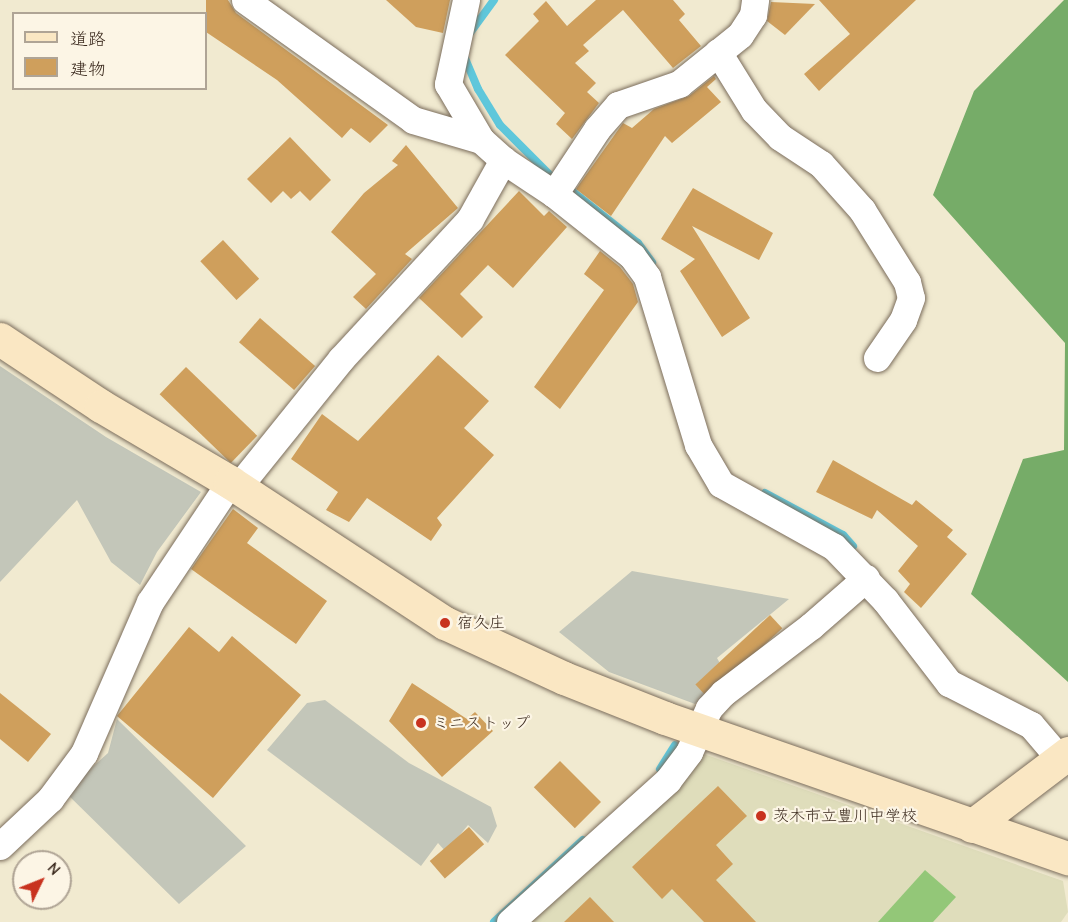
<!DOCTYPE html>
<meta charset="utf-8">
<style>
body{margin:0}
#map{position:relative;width:1068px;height:922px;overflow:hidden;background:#f1ead0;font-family:"Comic Neue","Klee One",sans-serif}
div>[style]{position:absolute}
.built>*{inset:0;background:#dfddbb}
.industrial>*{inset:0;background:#c3c6b9}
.green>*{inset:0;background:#93c778}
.forest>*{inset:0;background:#76ac68}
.stream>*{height:8px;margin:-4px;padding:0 4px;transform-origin:4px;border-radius:4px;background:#5fc7db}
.building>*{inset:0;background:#cf9f5c;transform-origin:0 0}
.roads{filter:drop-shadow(0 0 2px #7b6d5c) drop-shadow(0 0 2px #7b6d5c)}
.street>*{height:27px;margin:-13.5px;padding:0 13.5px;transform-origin:13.5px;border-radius:13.5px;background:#fff}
.secondary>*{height:33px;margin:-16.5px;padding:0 16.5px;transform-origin:16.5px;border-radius:16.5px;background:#fae7c3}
.dots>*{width:16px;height:16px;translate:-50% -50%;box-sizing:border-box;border:3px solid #fcf5e5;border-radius:50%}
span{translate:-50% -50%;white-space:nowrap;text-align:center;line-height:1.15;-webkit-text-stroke:4.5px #fcf5e5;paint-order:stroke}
.poi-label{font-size:16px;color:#3b2a1e}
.left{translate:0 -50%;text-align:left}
.legend{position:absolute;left:12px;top:12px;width:195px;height:78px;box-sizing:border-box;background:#fcf5e5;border:2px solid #afa495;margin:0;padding:8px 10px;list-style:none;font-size:18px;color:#3b2a1e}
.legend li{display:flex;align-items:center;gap:12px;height:30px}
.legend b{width:30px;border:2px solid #afa495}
.north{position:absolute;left:12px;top:850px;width:60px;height:60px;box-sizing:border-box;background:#fcf5e5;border:2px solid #afa495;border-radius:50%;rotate:47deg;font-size:16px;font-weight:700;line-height:24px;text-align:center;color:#3b2a1e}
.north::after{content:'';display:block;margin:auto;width:21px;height:27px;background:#c8321e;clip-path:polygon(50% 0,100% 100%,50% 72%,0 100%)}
</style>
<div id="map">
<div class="built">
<i style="clip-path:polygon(701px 753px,1063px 881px,1068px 912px,1061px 922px,521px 922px)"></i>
</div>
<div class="industrial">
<i style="clip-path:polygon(0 366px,106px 437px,201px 492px,157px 552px,140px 585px,111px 562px,77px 500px,0 582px)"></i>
<i style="clip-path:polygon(632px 571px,789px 599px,717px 658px,726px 674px,695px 704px,609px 672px,559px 632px)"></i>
<i style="clip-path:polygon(325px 700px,409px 763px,491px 807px,497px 826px,488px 843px,468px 825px,446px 852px,438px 843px,421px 866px,267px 750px,307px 703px)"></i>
<i style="clip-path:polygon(117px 719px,246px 846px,179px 904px,65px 792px,108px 753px)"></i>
</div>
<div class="green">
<i style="clip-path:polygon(925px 870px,956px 897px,933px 922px,878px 922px)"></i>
</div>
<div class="forest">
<i style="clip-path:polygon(1064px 0,1068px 0,1068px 682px,971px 594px,1023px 459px,1064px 450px,1065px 343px,933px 195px,974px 91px)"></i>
</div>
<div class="stream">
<i style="left:470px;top:33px;width:41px;rotate:-54deg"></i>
<i style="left:464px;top:56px;width:36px;rotate:67deg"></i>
<i style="left:478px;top:89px;width:42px;rotate:58.6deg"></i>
<i style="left:500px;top:125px;width:71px;rotate:45deg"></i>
<i style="left:568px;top:188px;width:89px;rotate:38.2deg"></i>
<i style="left:638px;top:243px;width:24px;rotate:54deg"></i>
<i style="left:765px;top:493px;width:89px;rotate:28.3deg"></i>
<i style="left:843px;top:535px;width:15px;rotate:48deg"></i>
<i style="left:660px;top:769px;width:28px;rotate:-58deg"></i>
<i style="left:494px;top:922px;width:121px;rotate:-42.7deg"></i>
</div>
<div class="building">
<i style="clip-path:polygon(206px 0,228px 0,236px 13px,388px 125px,370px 143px,351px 128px,342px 138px,277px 80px,206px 32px)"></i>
<i style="clip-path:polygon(386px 0,450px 0,443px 33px,416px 27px)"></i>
<i style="clip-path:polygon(596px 0,673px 0,685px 14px,679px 20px,701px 46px,673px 68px,623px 10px,583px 45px,589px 51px,575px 63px,596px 83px,587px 92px,599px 103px,572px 139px,556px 124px,565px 113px,505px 55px,539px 21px,533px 14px,546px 1px,567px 26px)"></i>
<i style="clip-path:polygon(819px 0,916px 0,819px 91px,804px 74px,850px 34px)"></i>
<i style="clip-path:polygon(771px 2px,815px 4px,785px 35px,767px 21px)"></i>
<i style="clip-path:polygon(714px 76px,716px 79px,707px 87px,721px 102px,672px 143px,665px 136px,611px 216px,576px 189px,623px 123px,632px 128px,654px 109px,689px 96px)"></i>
<i style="clip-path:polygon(290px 137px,331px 180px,310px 201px,300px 191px,291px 199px,283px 191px,271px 203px,247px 179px)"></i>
<i style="clip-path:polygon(406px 145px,458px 208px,405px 254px,412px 259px,366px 309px,353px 297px,376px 274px,331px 232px,364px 193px,398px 165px,392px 161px)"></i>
<i style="clip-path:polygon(693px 188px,773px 233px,759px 260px,692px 226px,750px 318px,722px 337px,680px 271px,695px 259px,661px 239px)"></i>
<i style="clip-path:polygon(519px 191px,544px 216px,549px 211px,567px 227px,513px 288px,488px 265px,460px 294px,483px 317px,462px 338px,419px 298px)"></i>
<i style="left:223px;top:240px;width:53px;height:31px;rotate:47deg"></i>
<i style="clip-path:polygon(600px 251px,620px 267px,633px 284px,638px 302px,560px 409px,534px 387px,604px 290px,584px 274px)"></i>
<i style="left:260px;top:318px;width:73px;height:32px;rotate:41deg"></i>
<i style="clip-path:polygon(438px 355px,489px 401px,464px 428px,494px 455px,437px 518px,442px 525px,431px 541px,367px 498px,349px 522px,326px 510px,338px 492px,291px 459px,322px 414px,358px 441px)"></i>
<i style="left:186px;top:367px;width:99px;height:38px;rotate:44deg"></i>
<i style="clip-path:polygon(833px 460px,912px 505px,916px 500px,953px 530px,947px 537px,967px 554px,921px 608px,904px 592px,910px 584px,898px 571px,918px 546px,877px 510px,872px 519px,816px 492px)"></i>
<i style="clip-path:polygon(233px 509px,258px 528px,247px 543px,327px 601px,296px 644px,191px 569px)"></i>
<i style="left:770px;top:615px;width:18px;height:102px;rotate:47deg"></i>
<i style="clip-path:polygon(189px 627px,219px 652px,232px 636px,301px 695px,213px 798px,117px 716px)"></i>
<i style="clip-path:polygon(412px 683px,467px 719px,475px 712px,493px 731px,442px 777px,389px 721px)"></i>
<i style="clip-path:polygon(0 693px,51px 734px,28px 762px,0 739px)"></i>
<i style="left:560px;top:761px;width:58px;height:37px;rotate:45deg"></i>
<i style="clip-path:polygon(718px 786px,747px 816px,716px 845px,733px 864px,716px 880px,756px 922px,704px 922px,672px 889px,662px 899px,632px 867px)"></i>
<i style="left:469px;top:827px;width:23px;height:52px;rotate:49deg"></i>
<i style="clip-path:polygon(590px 897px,614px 922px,564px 922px)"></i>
</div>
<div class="roads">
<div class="street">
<i style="left:245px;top:0;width:206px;rotate:35.5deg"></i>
<i style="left:413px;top:120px;width:71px;rotate:16.4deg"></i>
<i style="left:481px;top:140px;width:30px;rotate:42deg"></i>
<i style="left:503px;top:160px;width:61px;rotate:33.7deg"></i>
<i style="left:554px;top:194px;width:100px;rotate:38.5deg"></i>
<i style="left:632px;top:256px;width:26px;rotate:54deg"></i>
<i style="left:647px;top:277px;width:176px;rotate:73.1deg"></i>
<i style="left:698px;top:445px;width:45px;rotate:59.5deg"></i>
<i style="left:721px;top:484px;width:129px;rotate:29.1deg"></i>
<i style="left:834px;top:547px;width:74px;rotate:46.1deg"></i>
<i style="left:885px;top:600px;width:105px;rotate:52.4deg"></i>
<i style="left:949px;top:683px;width:92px;rotate:27.1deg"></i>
<i style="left:1031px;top:725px;width:45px;rotate:49.5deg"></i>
<i style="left:466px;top:0;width:86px;rotate:102.1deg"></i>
<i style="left:448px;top:84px;width:65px;rotate:59.5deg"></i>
<i style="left:718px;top:52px;width:68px;rotate:58.2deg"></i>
<i style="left:754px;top:110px;width:37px;rotate:46deg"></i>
<i style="left:780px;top:137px;width:49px;rotate:33.4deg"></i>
<i style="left:821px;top:164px;width:62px;rotate:48.3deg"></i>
<i style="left:862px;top:210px;width:85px;rotate:58deg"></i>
<i style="left:907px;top:282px;width:16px;rotate:76deg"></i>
<i style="left:911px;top:298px;width:23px;rotate:110deg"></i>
<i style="left:903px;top:320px;width:46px;rotate:124.4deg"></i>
<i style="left:554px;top:194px;width:78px;rotate:-56.5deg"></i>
<i style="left:597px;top:129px;width:32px;rotate:-49deg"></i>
<i style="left:618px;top:105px;width:65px;rotate:-19deg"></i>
<i style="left:679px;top:84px;width:78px;rotate:-38.8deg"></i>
<i style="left:740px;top:35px;width:24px;rotate:-57deg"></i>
<i style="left:753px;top:15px;width:15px;rotate:-82deg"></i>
<i style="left:238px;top:487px;width:164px;rotate:-51.2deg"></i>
<i style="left:341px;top:359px;width:190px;rotate:-47.3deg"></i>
<i style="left:470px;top:219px;width:68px;rotate:-60.8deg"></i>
<i style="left:0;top:846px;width:69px;rotate:-43.2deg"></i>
<i style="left:50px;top:799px;width:57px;rotate:-53.5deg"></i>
<i style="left:84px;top:753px;width:165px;rotate:-66.4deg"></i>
<i style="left:150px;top:602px;width:144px;rotate:-56.3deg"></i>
<i style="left:510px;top:922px;width:212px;rotate:-41.9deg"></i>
<i style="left:668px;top:780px;width:35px;rotate:-53deg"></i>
<i style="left:689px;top:752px;width:48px;rotate:-65.6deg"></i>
<i style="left:709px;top:708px;width:21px;rotate:-47deg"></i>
<i style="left:723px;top:693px;width:111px;rotate:-37.3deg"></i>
<i style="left:811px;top:626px;width:73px;rotate:-41.1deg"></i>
</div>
<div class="secondary">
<i style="left:0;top:339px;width:121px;rotate:33.6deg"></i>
<i style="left:101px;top:406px;width:150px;rotate:30.5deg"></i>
<i style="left:230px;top:482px;width:257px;rotate:33.3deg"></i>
<i style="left:445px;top:623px;width:131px;rotate:24.8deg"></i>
<i style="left:564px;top:678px;width:109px;rotate:21.6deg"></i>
<i style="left:665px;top:718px;width:427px;rotate:19.2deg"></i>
<i style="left:972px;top:826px;width:121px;rotate:-37.2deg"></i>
</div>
</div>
<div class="dots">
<i style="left:445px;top:623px;background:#c8321e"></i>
<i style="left:421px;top:723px;background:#c8321e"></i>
<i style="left:761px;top:816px;background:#c8321e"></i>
</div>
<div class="poi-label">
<span class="left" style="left:457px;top:623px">宿久庄</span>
<span class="left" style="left:433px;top:723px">ミニストップ</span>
<span class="left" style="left:773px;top:816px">茨木市立豊川中学校</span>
</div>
<ul class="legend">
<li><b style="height:8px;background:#fae7c3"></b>道路</li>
<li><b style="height:16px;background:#cf9f5c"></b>建物</li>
</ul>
<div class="north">N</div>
</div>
